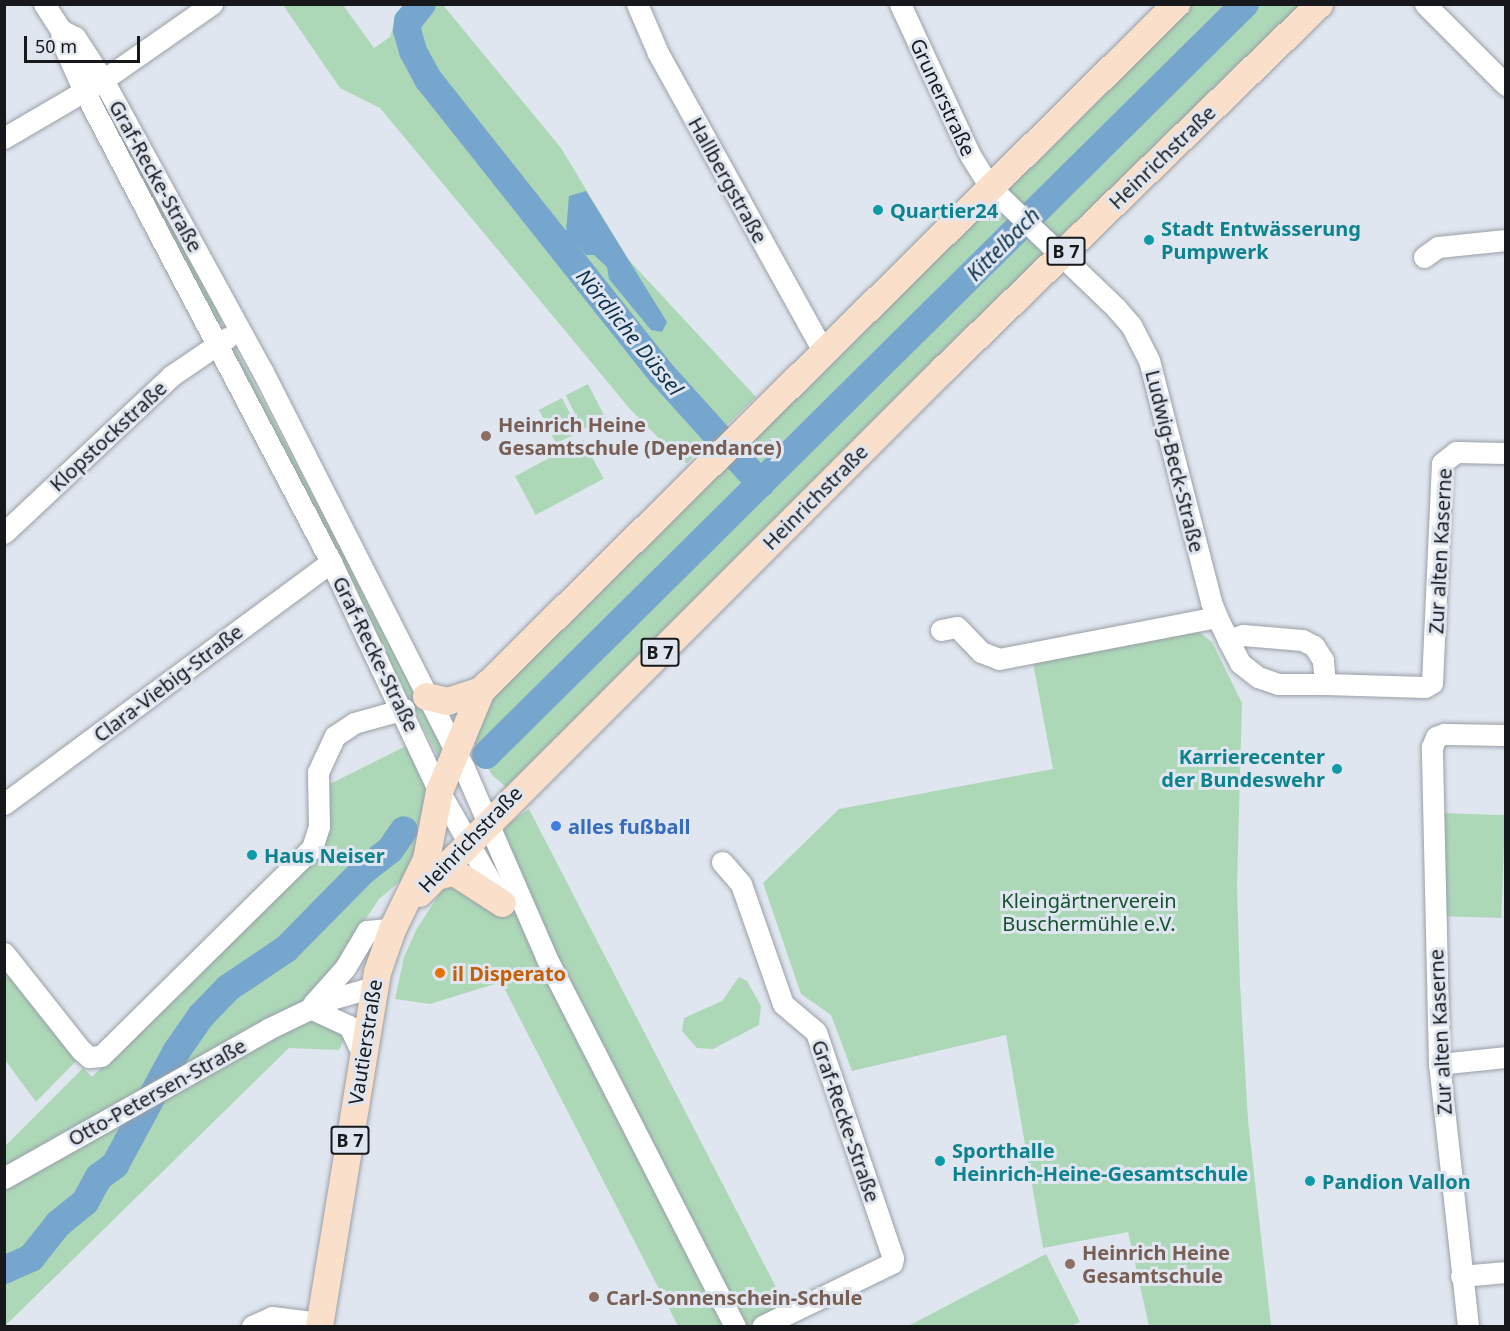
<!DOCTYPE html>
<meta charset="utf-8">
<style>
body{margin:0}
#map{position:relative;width:1510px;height:1331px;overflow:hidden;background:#e0e6ef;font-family:"Noto Sans",sans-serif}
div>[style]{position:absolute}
.green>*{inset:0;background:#add8b8;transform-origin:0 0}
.water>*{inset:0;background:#76a5cd}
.river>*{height:28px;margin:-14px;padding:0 14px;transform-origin:14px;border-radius:14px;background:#76a5cd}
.roads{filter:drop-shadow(0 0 2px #999fa7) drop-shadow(0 0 2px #999fa7)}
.minor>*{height:21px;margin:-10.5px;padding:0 10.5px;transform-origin:10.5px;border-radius:10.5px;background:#fff}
.major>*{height:27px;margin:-13.5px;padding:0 13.5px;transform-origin:13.5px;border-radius:13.5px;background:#fae0ca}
.dots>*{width:16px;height:16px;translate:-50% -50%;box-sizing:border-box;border:3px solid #e0e6ef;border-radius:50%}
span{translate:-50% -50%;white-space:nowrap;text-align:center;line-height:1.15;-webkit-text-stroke:6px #e0e6ef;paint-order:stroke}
.shield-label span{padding:2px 4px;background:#e0e6ef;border:2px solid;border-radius:4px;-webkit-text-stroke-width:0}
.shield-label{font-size:18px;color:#16181b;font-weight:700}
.street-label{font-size:20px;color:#16181b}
.culture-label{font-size:20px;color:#0d838f;font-weight:700}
.left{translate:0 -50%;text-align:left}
.right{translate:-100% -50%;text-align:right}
.education-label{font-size:20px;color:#785e54;font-weight:700}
.shop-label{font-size:20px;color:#366cbe;font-weight:700}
.park-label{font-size:20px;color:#17522e}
.food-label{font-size:20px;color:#c56008;font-weight:700}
.water-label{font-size:21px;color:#0b314c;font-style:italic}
.frame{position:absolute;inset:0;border:6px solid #16181b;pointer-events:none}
.scale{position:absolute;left:24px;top:36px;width:116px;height:27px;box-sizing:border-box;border:3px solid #16181b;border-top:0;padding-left:8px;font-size:18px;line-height:21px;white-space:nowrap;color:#16181b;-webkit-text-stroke:4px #e0e6ef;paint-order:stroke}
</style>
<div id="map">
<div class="green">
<i style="clip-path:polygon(283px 5px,343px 5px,374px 48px,390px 37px,398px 12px,405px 5px,443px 5px,561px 148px,628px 259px,756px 397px,687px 463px,682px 462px,630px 409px,380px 108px,340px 88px)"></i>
<i style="clip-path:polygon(1180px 5px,1313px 5px,506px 787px,492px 775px,473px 741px,485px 694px)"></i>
<i style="clip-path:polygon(102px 101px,222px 318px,221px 323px,217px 324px)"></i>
<i style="clip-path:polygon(235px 348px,445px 746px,439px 758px,231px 355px)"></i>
<i style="left:588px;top:384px;width:38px;height:25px;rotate:63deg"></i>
<i style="left:562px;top:398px;width:38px;height:26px;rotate:63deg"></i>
<i style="left:583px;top:440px;width:44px;height:77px;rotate:62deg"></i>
<i style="clip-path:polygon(1182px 631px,1199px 632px,1212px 642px,1242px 703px,1237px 887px,1240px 983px,1248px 1120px,1271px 1326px,1149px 1326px,1128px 1232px,1043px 1248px,1006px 1035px,852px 1071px,831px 1015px,801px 994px,763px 883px,839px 809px,1053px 769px,1032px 658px)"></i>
<i style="clip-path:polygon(408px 745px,430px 797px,409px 874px,379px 899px,322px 985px,346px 1035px,339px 1050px,289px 1048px,5px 1326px,5px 1146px,83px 1068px,92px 1077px,313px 853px,324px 787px)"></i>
<i style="clip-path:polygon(529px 809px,796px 1326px,678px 1326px,501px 982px,430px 1004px,395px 999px,404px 957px,416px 930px,442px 890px,450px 884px,500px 913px,500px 829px)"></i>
<i style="left:1443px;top:813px;width:62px;height:103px;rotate:2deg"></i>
<i style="clip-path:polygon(4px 963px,79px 1058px,36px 1102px,5px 1060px)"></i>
<i style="clip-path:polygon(739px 977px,747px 981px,761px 1006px,759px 1025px,713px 1049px,697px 1048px,682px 1031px,684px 1018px,722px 1001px)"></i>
<i style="clip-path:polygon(1046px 1254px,1080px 1322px,1071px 1326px,908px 1326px)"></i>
</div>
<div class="water">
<i style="clip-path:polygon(586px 191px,667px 322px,662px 332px,651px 330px,609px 279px,607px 267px,594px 255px,586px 255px,566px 232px,569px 196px)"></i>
</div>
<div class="river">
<i style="left:422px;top:4px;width:22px;rotate:129deg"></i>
<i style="left:408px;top:21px;width:9px;rotate:96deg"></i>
<i style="left:407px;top:30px;width:22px;rotate:74deg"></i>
<i style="left:413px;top:51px;width:32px;rotate:62deg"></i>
<i style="left:428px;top:79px;width:375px;rotate:51.6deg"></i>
<i style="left:661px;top:373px;width:149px;rotate:48deg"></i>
<i style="left:486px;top:755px;width:1068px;rotate:-44.7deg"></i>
<i style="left:4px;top:1270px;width:30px;rotate:-24deg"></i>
<i style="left:31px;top:1258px;width:43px;rotate:-51.5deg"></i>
<i style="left:58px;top:1224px;width:35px;rotate:-39deg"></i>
<i style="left:85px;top:1202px;width:29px;rotate:-61deg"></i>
<i style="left:99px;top:1177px;width:20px;rotate:-37deg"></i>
<i style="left:115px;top:1165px;width:128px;rotate:-61.6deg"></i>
<i style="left:176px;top:1052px;width:44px;rotate:-55.2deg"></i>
<i style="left:201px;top:1016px;width:39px;rotate:-46deg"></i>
<i style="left:228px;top:988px;width:70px;rotate:-33.9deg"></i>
<i style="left:286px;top:949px;width:110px;rotate:-45.4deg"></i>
<i style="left:363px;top:871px;width:34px;rotate:-38deg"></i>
<i style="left:390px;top:850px;width:24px;rotate:-55deg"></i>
</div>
<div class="roads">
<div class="minor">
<i style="left:44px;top:4px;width:31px;rotate:57deg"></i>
<i style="left:61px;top:30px;width:12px;rotate:85deg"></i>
<i style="left:62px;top:42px;width:51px;rotate:65.9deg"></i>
<i style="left:83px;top:89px;width:534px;rotate:62.33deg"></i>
<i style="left:331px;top:562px;width:253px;rotate:64.8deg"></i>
<i style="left:439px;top:791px;width:129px;rotate:60.3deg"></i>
<i style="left:637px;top:4px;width:53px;rotate:66.8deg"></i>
<i style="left:658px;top:53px;width:342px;rotate:61deg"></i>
<i style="left:900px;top:4px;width:166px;rotate:65.1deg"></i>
<i style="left:970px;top:155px;width:38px;rotate:58deg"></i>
<i style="left:990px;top:187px;width:175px;rotate:43.8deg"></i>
<i style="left:1116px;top:308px;width:23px;rotate:49deg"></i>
<i style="left:1131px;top:325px;width:39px;rotate:63deg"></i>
<i style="left:1149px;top:360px;width:250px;rotate:75.6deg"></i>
<i style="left:1211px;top:602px;width:16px;rotate:68deg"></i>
<i style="left:1217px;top:617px;width:25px;rotate:64deg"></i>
<i style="left:1228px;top:640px;width:26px;rotate:62deg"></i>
<i style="left:1240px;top:663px;width:23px;rotate:38deg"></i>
<i style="left:1258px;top:677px;width:21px;rotate:19deg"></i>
<i style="left:1278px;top:684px;width:47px"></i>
<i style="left:1325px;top:684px;width:24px;rotate:-95deg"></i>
<i style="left:1323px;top:660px;width:17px;rotate:-123deg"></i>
<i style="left:1314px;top:646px;width:13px;rotate:-153deg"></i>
<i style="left:1302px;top:640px;width:59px;rotate:-175.2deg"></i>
<i style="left:1243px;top:635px;width:16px;rotate:162deg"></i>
<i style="left:1425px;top:4px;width:115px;rotate:45deg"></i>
<i style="left:61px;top:30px;width:16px;rotate:27deg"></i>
<i style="left:75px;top:37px;width:51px;rotate:56.9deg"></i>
<i style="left:103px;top:80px;width:333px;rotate:61.3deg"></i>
<i style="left:263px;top:372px;width:444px;rotate:63.1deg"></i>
<i style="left:464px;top:768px;width:206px;rotate:66.5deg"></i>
<i style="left:546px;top:957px;width:415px;rotate:62.9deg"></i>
<i style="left:4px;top:138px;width:115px;rotate:-30.4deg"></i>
<i style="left:103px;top:80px;width:133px;rotate:-34.9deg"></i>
<i style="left:1424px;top:257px;width:17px;rotate:-36deg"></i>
<i style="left:1438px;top:247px;width:68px;rotate:-5.9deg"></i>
<i style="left:4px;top:533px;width:229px;rotate:-43.2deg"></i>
<i style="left:171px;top:376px;width:68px;rotate:-34.2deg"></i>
<i style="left:941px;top:630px;width:16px;rotate:-11deg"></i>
<i style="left:957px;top:627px;width:35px;rotate:46deg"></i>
<i style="left:981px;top:652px;width:19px;rotate:21deg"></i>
<i style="left:999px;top:659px;width:222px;rotate:-10.9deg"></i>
<i style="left:1325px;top:684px;width:100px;rotate:1.7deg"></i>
<i style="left:1425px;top:687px;width:8px;rotate:-30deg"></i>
<i style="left:1432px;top:683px;width:220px;rotate:-87.4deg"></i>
<i style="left:1442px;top:463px;width:18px;rotate:-38deg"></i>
<i style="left:1456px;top:452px;width:50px;rotate:1.1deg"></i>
<i style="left:4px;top:804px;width:407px;rotate:-36.5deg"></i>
<i style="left:722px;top:862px;width:29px;rotate:49deg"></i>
<i style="left:741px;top:884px;width:127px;rotate:70.7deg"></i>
<i style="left:783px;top:1004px;width:43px;rotate:40.3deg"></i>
<i style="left:816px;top:1032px;width:239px;rotate:71.2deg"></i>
<i style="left:893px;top:1258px;width:5px;rotate:101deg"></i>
<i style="left:892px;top:1263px;width:144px;rotate:154.1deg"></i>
<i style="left:4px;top:953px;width:124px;rotate:51.6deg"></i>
<i style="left:81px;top:1050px;width:11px;rotate:41deg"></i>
<i style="left:89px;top:1057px;width:12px;rotate:-5deg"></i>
<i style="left:101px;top:1056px;width:296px;rotate:-44.6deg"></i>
<i style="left:312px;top:848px;width:23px;rotate:-72deg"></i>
<i style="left:319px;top:826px;width:54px;rotate:-91.1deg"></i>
<i style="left:318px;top:772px;width:40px;rotate:-65deg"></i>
<i style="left:335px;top:736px;width:23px;rotate:-34deg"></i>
<i style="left:354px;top:723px;width:52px;rotate:-15.6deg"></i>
<i style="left:313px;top:1004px;width:48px;rotate:-48.4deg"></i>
<i style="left:345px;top:968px;width:43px;rotate:-59.3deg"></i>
<i style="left:367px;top:931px;width:25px;rotate:-5deg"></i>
<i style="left:310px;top:1008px;width:43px;rotate:24.8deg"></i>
<i style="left:349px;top:1026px;width:32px;rotate:64deg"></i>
<i style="left:1439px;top:1064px;width:67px;rotate:-6deg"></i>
<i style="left:4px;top:1178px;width:303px;rotate:-29.4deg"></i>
<i style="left:268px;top:1029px;width:67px;rotate:-25.8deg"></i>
<i style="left:328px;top:1000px;width:47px;rotate:-16.1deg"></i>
<i style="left:1461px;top:1276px;width:45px;rotate:-5.1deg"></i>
<i style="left:252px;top:1326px;width:22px;rotate:-24deg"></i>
<i style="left:272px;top:1317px;width:48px;rotate:7.1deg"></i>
<i style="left:1468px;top:1326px;width:264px;rotate:-96.3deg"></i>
<i style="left:1439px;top:1064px;width:317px;rotate:-91.3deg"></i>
<i style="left:1432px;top:747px;width:11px;rotate:-68deg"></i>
<i style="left:1436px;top:737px;width:9px;rotate:-21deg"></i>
<i style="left:1444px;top:734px;width:62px;rotate:0.9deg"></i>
</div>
<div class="major">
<i style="left:426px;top:696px;width:22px;rotate:13deg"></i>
<i style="left:447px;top:701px;width:36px;rotate:-18deg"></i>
<i style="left:435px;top:876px;width:19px;rotate:-12deg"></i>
<i style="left:454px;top:872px;width:57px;rotate:32.9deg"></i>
<i style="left:419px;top:893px;width:741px;rotate:-45deg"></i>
<i style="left:943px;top:369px;width:524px;rotate:-44.15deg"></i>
<i style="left:319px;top:1326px;width:359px;rotate:-80.7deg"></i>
<i style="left:377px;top:972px;width:46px;rotate:-70.8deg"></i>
<i style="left:392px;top:929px;width:78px;rotate:-64.1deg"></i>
<i style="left:426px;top:859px;width:69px;rotate:-79.2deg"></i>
<i style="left:439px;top:791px;width:109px;rotate:-67.4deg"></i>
<i style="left:481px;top:690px;width:977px;rotate:-44.63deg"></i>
</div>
</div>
<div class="dots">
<i style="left:878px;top:210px;background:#0f9aa8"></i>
<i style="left:1149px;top:240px;background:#0f9aa8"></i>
<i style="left:486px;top:436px;background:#8d6e63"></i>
<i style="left:1337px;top:769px;background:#0f9aa8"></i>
<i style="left:556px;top:826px;background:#3f7fe0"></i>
<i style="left:252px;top:855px;background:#0f9aa8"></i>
<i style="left:440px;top:973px;background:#e8710a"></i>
<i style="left:940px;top:1161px;background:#0f9aa8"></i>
<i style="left:1310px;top:1181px;background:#0f9aa8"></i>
<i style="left:1070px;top:1264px;background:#8d6e63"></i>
<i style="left:594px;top:1297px;background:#8d6e63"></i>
</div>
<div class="shield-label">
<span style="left:1066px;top:251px">B 7</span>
<span style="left:660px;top:652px">B 7</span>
<span style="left:350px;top:1140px">B 7</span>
</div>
<div class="street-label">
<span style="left:943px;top:97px;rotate:65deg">Grunerstraße</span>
<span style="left:1162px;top:157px;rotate:-44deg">Heinrichstraße</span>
<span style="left:156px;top:176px;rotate:61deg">Graf-Recke-Straße</span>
<span style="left:728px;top:180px;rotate:61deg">Hallbergstraße</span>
<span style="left:108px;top:436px;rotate:-43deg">Klopstockstraße</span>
<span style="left:1175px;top:461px;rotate:76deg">Ludwig-Beck-Straße</span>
<span style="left:815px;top:497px;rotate:-45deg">Heinrichstraße</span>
<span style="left:1440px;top:551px;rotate:-87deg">Zur alten Kaserne</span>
<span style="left:376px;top:654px;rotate:64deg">Graf-Recke-Straße</span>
<span style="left:168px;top:683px;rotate:-37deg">Clara-Viebig-Straße</span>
<span style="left:470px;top:839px;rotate:-46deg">Heinrichstraße</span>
<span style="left:1440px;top:1032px;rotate:-93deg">Zur alten Kaserne</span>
<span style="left:365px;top:1042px;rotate:-81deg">Vautierstraße</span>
<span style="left:157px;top:1092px;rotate:-29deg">Otto-Petersen-Straße</span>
<span style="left:846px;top:1121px;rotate:71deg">Graf-Recke-Straße</span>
</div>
<div class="culture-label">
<span class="left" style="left:890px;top:210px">Quartier24</span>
<span class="left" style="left:1161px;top:240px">Stadt Entwässerung<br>Pumpwerk</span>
<span class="right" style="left:1325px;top:768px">Karrierecenter<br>der Bundeswehr</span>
<span class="left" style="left:264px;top:855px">Haus Neiser</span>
<span class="left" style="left:952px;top:1162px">Sporthalle<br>Heinrich-Heine-Gesamtschule</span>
<span class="left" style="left:1322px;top:1181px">Pandion Vallon</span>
</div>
<div class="education-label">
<span class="left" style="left:498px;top:436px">Heinrich Heine<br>Gesamtschule (Dependance)</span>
<span class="left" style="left:1082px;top:1264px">Heinrich Heine<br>Gesamtschule</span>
<span class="left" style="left:606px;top:1297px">Carl-Sonnenschein-Schule</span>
</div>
<div class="shop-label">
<span class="left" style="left:568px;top:826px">alles fußball</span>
</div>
<div class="park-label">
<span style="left:1089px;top:912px">Kleingärtnerverein<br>Buschermühle e.V.</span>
</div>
<div class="food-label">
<span class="left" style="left:452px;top:973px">il Disperato</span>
</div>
<div class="water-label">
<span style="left:1003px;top:244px;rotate:-45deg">Kittelbach</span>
<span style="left:630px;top:332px;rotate:51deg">Nördliche Düssel</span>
</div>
<div class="frame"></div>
<div class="scale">50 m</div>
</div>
